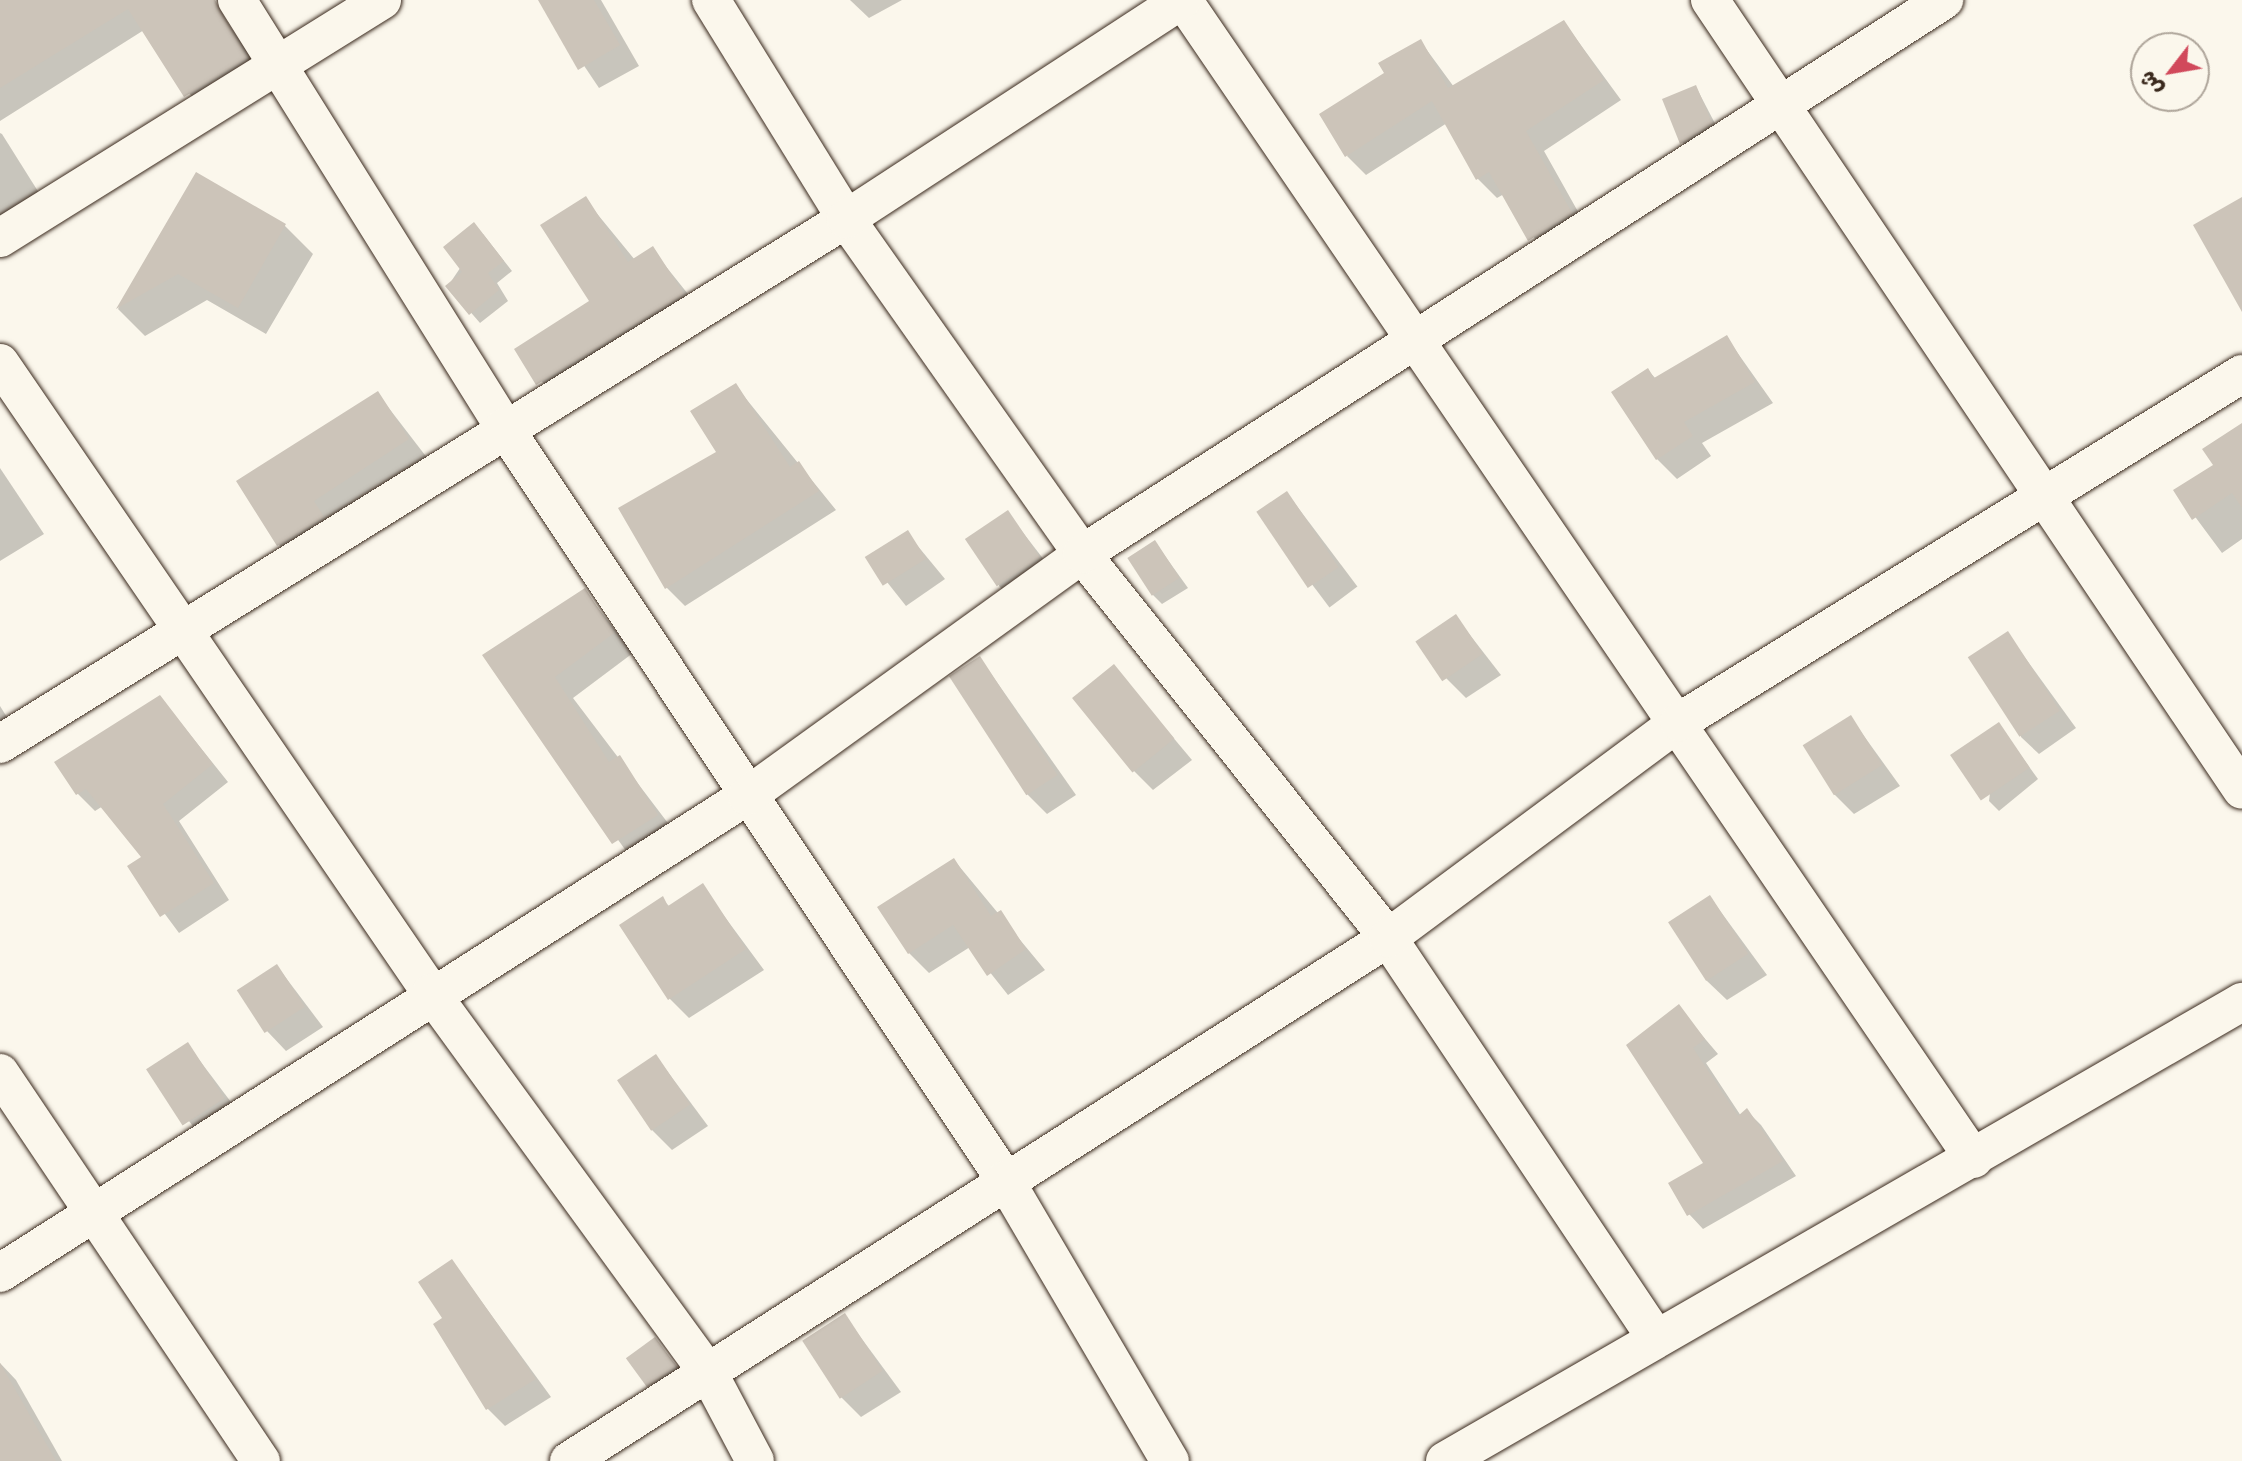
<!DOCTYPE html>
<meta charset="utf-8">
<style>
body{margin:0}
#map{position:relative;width:2242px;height:1461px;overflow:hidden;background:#fbf7ec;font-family:Caveat,"Playpen Sans Arabic",sans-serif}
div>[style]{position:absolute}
.shadow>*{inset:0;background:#0003;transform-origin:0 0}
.building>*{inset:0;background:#ccc4b9;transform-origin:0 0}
.roads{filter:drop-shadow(0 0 2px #3b2a1e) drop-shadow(0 0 2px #3b2a1e)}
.minor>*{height:38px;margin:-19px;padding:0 19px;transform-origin:19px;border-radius:19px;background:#fbf7ec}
span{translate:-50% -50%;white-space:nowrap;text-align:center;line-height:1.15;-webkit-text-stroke:7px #fbf7ec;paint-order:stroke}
.north{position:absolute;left:2130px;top:32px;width:80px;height:80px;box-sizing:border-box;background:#fbf7ec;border:2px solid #aea59a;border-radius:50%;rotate:239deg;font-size:22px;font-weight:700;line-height:32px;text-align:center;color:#3b2a1e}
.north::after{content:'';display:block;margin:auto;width:28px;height:36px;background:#d1495b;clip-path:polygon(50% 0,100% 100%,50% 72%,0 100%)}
</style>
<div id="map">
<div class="shadow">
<i style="clip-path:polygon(0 0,215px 4px,265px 78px,205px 115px,144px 30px,0 121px)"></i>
<i style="clip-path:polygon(540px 0,601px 0,639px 66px,599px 88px)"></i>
<i style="clip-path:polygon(850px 0,902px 0,869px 18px)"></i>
<i style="clip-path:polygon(1564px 22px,1621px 100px,1544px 151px,1590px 233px,1549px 259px,1504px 194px,1497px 198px,1477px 178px,1447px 123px,1366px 175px,1347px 156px,1386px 73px,1421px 42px,1454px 87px)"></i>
<i style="clip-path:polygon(1696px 87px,1720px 133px,1691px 152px,1682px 142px)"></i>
<i style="clip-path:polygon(0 133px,2px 134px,51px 212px,0 224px)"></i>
<i style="clip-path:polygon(196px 175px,285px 226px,313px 254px,266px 334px,207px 300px,145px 336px,118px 309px)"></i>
<i style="clip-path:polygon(585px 199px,635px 260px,652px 249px,712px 324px,568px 413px,516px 350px,592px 301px)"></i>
<i style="clip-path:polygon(483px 234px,512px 271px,497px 283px,508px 301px,480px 323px,448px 286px)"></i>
<i style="clip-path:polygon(1727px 338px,1773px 403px,1702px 443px,1711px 456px,1677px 479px,1657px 459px,1648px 370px,1656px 379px)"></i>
<i style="clip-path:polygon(735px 385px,836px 510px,685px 606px,666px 587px,719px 453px)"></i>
<i style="clip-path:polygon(378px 394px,428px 459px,299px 565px,279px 545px)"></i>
<i style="clip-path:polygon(2242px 429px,2242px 539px,2222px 553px,2176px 491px,2216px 466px)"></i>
<i style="clip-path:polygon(0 468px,44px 534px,0 561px)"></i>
<i style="left:1287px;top:493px;width:117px;height:35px;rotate:53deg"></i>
<i style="clip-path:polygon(1008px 513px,1058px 578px,1019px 606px,999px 586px)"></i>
<i style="clip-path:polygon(907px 533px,945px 579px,906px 606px,868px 558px)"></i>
<i style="clip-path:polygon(1155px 542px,1188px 588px,1162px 604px,1153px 595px)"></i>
<i style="clip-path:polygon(584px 590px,633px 653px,573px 698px,677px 835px,634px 862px,485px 655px)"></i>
<i style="clip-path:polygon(1456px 617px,1501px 675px,1466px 698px,1446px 678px)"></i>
<i style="clip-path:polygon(2008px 634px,2076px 728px,2039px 754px,2021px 737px)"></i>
<i style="clip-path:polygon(980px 658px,1076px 795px,1047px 814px,1027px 794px)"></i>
<i style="clip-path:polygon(1114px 667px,1192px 760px,1153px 790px,1133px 770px)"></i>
<i style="clip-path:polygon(160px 697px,228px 782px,179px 821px,229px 900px,179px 933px,130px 867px,144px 858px,103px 806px,95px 811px,78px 794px,57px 762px)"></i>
<i style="clip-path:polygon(0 706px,20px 738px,0 756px)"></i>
<i style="clip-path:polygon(1851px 718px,1900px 786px,1854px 814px,1834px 794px)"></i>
<i style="clip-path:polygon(1999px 725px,2038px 779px,1999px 811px,1989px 801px)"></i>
<i style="clip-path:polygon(954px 860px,1045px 970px,1008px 995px,970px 947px,929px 973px,909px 953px)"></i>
<i style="clip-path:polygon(702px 886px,764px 970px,689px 1018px,670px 999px,662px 899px,670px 907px)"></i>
<i style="clip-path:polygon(1710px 897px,1767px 975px,1727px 1000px,1707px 981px)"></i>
<i style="clip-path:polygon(277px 966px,323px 1027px,286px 1051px,267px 1031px)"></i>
<i style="clip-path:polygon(1678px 1007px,1718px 1054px,1706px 1063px,1741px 1116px,1747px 1111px,1761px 1125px,1796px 1176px,1703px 1229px,1689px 1214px,1706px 1164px)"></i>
<i style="left:188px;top:1045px;width:92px;height:45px;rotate:53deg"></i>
<i style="clip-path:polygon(656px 1056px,708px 1126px,672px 1150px,652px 1130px)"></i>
<i style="clip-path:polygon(452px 1261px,551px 1397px,505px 1426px,487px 1408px)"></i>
<i style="clip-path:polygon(845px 1316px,901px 1392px,861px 1417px,841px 1397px)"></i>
<i style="left:655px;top:1340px;width:61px;height:32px;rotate:50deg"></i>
<i style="clip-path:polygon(0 1363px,16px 1380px,62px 1461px,0 1461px)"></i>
</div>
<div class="building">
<i style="clip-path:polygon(0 0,215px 0,247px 58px,184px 97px,128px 9px,0 88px)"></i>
<i style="clip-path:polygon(538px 0,594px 0,620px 45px,578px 70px)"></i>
<i style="clip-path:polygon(1564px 20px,1604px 80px,1526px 131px,1572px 213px,1528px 241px,1489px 172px,1476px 180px,1432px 101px,1345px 157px,1319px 114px,1384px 73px,1378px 63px,1421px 39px,1448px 88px)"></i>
<i style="clip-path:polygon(1696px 85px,1712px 123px,1680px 144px,1662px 99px)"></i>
<i style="clip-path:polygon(196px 172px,286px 224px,238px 308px,178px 274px,116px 309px)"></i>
<i style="clip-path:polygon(586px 196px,628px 262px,653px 246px,684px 294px,536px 385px,514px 349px,589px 301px,540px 225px)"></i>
<i style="clip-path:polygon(2242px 197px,2242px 312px,2193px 225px)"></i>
<i style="clip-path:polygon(474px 222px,504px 261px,488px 273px,499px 290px,469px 315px,445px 286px,462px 272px,443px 247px)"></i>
<i style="clip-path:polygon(1727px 335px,1755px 382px,1684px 422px,1693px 436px,1656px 460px,1611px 392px,1648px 368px,1654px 378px)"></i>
<i style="clip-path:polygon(736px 383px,790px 467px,799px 461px,819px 491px,665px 589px,618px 508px,716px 452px,690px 411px)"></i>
<i style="clip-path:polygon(378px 391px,409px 439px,314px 501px,324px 517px,277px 546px,236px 481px)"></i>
<i style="clip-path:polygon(2242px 423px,2242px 508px,2232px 493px,2192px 520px,2173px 490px,2213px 465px,2202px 449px)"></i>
<i style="left:1287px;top:491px;width:92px;height:37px;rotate:56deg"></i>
<i style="left:1008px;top:510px;width:57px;height:52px;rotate:56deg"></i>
<i style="left:908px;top:530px;width:34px;height:51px;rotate:58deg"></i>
<i style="left:1155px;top:540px;width:45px;height:33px;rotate:57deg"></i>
<i style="clip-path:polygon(585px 588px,614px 633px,555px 677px,609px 762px,620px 755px,658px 815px,612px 844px,482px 655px)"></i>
<i style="left:1456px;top:614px;width:48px;height:49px;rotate:56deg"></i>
<i style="left:2008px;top:631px;width:95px;height:48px;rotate:57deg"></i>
<i style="left:980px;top:656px;width:142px;height:37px;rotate:57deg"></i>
<i style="left:1114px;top:664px;width:96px;height:54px;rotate:51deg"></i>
<i style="clip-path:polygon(160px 695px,213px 764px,163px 804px,214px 883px,160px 917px,127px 866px,141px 857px,86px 789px,76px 795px,54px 762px)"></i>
<i style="left:1851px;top:715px;width:59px;height:57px;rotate:58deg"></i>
<i style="left:1999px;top:722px;width:55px;height:59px;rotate:56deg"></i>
<i style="clip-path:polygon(954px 858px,991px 916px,1001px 910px,1026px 949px,987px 976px,953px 925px,908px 954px,877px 907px)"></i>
<i style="clip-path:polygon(703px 883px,746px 949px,668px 1000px,619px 925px,663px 896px,668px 906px)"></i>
<i style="left:1710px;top:895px;width:70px;height:50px;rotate:57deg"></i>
<i style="left:277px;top:964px;width:51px;height:48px;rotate:57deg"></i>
<i style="clip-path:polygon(1679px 1004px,1705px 1039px,1693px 1048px,1738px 1116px,1747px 1108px,1783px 1161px,1687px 1216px,1668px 1183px,1703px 1163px,1626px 1045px)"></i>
<i style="left:188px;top:1042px;width:67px;height:50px;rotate:57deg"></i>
<i style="left:656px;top:1054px;width:61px;height:47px;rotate:56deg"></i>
<i style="clip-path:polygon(452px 1259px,536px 1379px,486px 1410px,433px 1324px,442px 1318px,418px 1282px)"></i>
<i style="left:845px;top:1313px;width:69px;height:51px;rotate:57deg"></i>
<i style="left:655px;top:1337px;width:36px;height:36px;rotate:54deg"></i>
<i style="clip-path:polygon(0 1363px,56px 1461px,0 1461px)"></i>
</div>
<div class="roads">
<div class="minor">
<i style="left:237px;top:0;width:504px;rotate:57.98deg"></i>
<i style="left:504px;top:427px;width:904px;rotate:56.36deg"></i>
<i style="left:1005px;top:1180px;width:326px;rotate:59.6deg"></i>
<i style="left:711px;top:0;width:257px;rotate:58.3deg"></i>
<i style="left:846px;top:219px;width:410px;rotate:54.8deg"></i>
<i style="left:1082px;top:554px;width:491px;rotate:51.4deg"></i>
<i style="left:1388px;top:938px;width:481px;rotate:56.2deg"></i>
<i style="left:1183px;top:0;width:1403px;rotate:55.69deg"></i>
<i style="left:1710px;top:0;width:952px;rotate:56.04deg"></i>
<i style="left:0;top:238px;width:450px;rotate:-31.9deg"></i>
<i style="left:0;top:363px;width:763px;rotate:55.62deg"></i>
<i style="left:431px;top:993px;width:472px;rotate:53.9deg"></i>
<i style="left:709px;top:1374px;width:98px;rotate:62.1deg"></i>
<i style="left:0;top:744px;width:996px;rotate:-31.82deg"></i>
<i style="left:846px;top:219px;width:401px;rotate:-33.1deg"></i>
<i style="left:0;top:1073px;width:468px;rotate:56.1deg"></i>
<i style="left:0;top:1273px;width:886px;rotate:-32.56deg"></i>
<i style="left:747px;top:796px;width:413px;rotate:-35.8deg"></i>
<i style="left:1082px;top:554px;width:1025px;rotate:-32.73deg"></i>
<i style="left:569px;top:1461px;width:972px;rotate:-32.56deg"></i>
<i style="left:1388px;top:938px;width:362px;rotate:-36.6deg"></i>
<i style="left:1679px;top:722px;width:662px;rotate:-31.72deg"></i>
<i style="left:1445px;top:1461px;width:920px;rotate:-29.94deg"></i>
</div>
</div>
<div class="north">ش</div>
</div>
